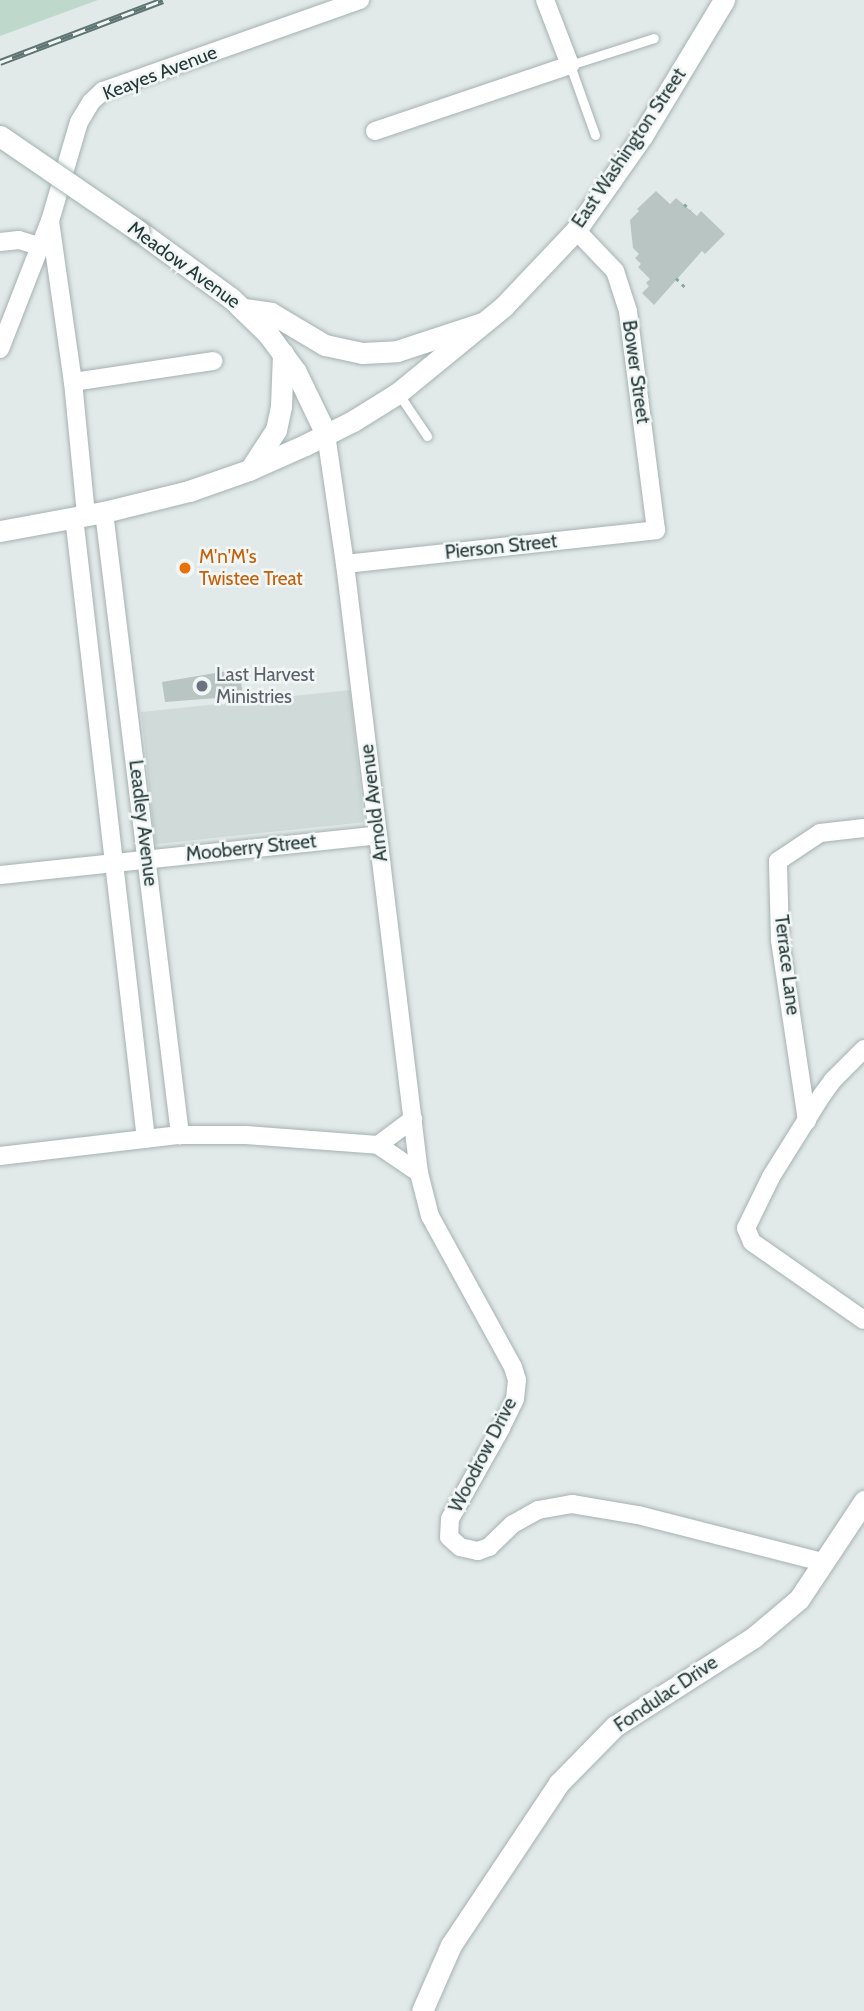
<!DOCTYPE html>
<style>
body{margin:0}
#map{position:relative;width:864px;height:2011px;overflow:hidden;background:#e2eae9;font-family:Cabin,sans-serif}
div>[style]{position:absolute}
.built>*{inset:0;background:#d0dad8;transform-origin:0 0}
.green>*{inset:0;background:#bed9cc}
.building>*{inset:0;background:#b8c5c2}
.path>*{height:2.5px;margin-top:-1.25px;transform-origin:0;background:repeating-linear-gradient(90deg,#86aaa8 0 3.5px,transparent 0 8.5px)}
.roads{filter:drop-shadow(0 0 2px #a5b1b1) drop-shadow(0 0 2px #a5b1b1)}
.service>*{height:9px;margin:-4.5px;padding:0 4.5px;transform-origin:4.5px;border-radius:4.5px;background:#fff}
.minor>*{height:18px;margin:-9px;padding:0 9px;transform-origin:9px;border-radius:9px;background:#fff}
.tertiary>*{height:21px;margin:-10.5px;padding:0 10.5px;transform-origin:10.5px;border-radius:10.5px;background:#fff}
.secondary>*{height:21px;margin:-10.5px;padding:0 10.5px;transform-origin:10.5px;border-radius:10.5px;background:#fff}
.rail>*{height:7px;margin-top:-3.5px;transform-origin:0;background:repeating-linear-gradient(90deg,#f2f7f6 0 13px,#5f7574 0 26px);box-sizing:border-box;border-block:2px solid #5f7574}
.bridges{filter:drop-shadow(0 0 2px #9fb2b0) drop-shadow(0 0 2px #9fb2b0)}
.secondary-bridge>*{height:21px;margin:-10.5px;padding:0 10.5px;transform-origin:10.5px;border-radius:10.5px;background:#fff}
.dots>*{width:19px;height:19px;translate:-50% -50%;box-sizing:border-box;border:4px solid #f2f7f6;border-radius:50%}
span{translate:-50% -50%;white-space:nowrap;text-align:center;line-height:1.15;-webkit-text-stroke:5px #f2f7f6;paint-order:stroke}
.street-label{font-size:19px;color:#243939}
.food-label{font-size:19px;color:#c56008}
.left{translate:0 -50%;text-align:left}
.worship-label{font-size:19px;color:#5b616d}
</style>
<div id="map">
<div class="built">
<i style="left:350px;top:690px;width:133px;height:210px;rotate:84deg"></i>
</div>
<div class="green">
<i style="clip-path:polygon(0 0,98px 0,0 36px)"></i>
</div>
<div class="building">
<i style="clip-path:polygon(656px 191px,670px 204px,676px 198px,697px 216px,701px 211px,725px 234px,705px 254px,702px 251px,654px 305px,642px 293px,649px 286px,646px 283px,650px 279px,638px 267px,641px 264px,635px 258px,639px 254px,633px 248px,630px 220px,639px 211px,637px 209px)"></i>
<i style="clip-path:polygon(239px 669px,243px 696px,165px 702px,162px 682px)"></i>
</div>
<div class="path">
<i style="left:684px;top:204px;width:9px;rotate:41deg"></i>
<i style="left:676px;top:278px;width:16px;rotate:45deg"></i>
</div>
<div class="roads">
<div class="service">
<i style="left:595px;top:135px;width:74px;rotate:-109.7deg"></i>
<i style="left:570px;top:65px;width:88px;rotate:-17.8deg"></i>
<i style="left:398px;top:393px;width:52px;rotate:56deg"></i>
</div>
<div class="minor">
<i style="left:375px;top:131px;width:206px;rotate:-18.7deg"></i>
<i style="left:570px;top:65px;width:70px;rotate:-111deg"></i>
<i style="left:50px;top:221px;width:163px;rotate:81.9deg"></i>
<i style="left:73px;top:382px;width:134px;rotate:84.4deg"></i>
<i style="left:0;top:242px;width:19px;rotate:-6deg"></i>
<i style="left:19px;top:240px;width:21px;rotate:17deg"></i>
<i style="left:0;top:349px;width:137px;rotate:-68.7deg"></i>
<i style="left:50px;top:221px;width:103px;rotate:-73.7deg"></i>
<i style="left:79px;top:122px;width:23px;rotate:-59deg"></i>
<i style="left:91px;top:102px;width:16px;rotate:-43deg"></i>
<i style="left:103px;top:91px;width:273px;rotate:-19.5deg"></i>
<i style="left:73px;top:382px;width:142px;rotate:-8.5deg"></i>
<i style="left:326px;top:434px;width:131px;rotate:81.7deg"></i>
<i style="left:345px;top:564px;width:613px;rotate:83.07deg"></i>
<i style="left:419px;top:1173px;width:44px;rotate:75.7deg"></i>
<i style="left:430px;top:1216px;width:172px;rotate:61.2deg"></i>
<i style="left:513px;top:1367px;width:14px;rotate:73deg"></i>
<i style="left:517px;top:1380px;width:19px;rotate:96deg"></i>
<i style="left:515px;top:1399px;width:32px;rotate:116deg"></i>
<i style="left:501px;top:1428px;width:104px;rotate:119.3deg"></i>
<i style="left:450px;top:1519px;width:18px;rotate:93deg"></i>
<i style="left:449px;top:1537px;width:15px;rotate:42deg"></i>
<i style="left:460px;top:1547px;width:18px;rotate:13deg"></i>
<i style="left:478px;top:1551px;width:12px;rotate:-20deg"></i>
<i style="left:489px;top:1547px;width:33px;rotate:-44deg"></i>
<i style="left:513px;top:1524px;width:29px;rotate:-29deg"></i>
<i style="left:538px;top:1510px;width:35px;rotate:-10deg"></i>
<i style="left:572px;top:1504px;width:67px;rotate:9.5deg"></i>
<i style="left:638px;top:1515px;width:191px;rotate:14.3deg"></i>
<i style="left:104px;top:512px;width:628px;rotate:83.04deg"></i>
<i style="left:74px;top:517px;width:626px;rotate:83.4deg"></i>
<i style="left:345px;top:564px;width:313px;rotate:-6.2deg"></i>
<i style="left:656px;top:530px;width:221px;rotate:-97.3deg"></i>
<i style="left:628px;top:311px;width:42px;rotate:-108deg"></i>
<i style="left:615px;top:271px;width:57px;rotate:-133.6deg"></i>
<i style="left:0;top:875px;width:380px;rotate:-6deg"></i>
<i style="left:864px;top:1049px;width:44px;rotate:135deg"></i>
<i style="left:833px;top:1080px;width:19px;rotate:126deg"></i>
<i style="left:822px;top:1095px;width:97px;rotate:121.9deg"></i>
<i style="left:771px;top:1177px;width:57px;rotate:116.1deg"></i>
<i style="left:746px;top:1228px;width:15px;rotate:67deg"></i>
<i style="left:752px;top:1242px;width:136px;rotate:34.9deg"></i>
<i style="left:807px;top:1121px;width:183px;rotate:-98.5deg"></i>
<i style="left:780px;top:940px;width:79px;rotate:-91.5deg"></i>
<i style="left:778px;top:861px;width:50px;rotate:-33.7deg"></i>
<i style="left:820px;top:833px;width:44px;rotate:-6.5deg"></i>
<i style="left:378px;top:1145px;width:44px;rotate:-36.6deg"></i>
<i style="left:0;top:1156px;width:181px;rotate:-6.7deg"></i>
<i style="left:180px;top:1135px;width:66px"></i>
<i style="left:246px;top:1135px;width:132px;rotate:4.3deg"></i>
<i style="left:378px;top:1145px;width:50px;rotate:34.3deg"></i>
</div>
<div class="tertiary">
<i style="left:422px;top:2011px;width:72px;rotate:-66.3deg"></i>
<i style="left:451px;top:1945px;width:195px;rotate:-56.3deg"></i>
<i style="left:559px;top:1783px;width:80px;rotate:-45.5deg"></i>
<i style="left:615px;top:1726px;width:165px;rotate:-32.6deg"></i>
<i style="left:754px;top:1637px;width:59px;rotate:-40.2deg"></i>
<i style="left:799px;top:1599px;width:118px;rotate:-56.4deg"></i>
</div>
<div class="secondary">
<i style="left:139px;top:231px;width:114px;rotate:36.1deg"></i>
<i style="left:231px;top:298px;width:52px;rotate:44.2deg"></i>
<i style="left:268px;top:334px;width:47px;rotate:53.6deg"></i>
<i style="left:296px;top:372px;width:69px;rotate:64.2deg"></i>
<i style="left:244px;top:309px;width:27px;rotate:8deg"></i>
<i style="left:271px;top:313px;width:63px;rotate:30.7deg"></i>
<i style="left:325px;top:345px;width:38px;rotate:12deg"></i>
<i style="left:362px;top:353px;width:35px;rotate:-3deg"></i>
<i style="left:397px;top:351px;width:89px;rotate:-18.2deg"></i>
<i style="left:251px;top:468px;width:45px;rotate:-56.7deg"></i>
<i style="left:276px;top:430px;width:25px;rotate:-78deg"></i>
<i style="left:281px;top:406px;width:53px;rotate:-87.8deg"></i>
<i style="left:0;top:531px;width:106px;rotate:-10.4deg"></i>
<i style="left:104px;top:512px;width:88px;rotate:-13.9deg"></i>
<i style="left:189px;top:491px;width:64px;rotate:-19.3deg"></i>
<i style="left:249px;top:470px;width:61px;rotate:-24.1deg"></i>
<i style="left:305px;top:445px;width:54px;rotate:-26.6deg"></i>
<i style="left:353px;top:421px;width:53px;rotate:-31.9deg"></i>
<i style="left:398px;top:393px;width:136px;rotate:-39.3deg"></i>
<i style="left:503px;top:307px;width:106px;rotate:-46.5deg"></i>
<i style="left:576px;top:230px;width:115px;rotate:-54.9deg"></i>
<i style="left:642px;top:136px;width:159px;rotate:-58.9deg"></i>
</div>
</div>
<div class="rail">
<i style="left:0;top:62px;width:174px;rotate:-20.8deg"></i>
</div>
<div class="bridges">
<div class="secondary-bridge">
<i style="left:0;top:136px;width:168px;rotate:34.4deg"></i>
</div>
</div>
<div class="dots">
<i style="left:185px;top:568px;background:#e8710a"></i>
<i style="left:202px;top:686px;background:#6b7280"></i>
</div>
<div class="street-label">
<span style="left:160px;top:73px;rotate:-21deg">Keayes Avenue</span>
<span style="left:629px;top:148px;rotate:-56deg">East Washington Street</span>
<span style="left:184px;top:265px;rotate:36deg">Meadow Avenue</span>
<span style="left:636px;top:372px;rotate:82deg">Bower Street</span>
<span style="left:501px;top:547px;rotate:-6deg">Pierson Street</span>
<span style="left:374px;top:803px;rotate:-97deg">Arnold Avenue</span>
<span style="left:143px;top:823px;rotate:83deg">Leadley Avenue</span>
<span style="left:251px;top:848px;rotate:-6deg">Mooberry Street</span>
<span style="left:787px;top:965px;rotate:83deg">Terrace Lane</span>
<span style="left:483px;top:1455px;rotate:-63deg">Woodrow Drive</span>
<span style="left:666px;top:1694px;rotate:-34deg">Fondulac Drive</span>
</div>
<div class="food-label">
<span class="left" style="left:199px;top:568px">M'n'M's<br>Twistee Treat</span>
</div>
<div class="worship-label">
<span class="left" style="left:216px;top:686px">Last Harvest<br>Ministries</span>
</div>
</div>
